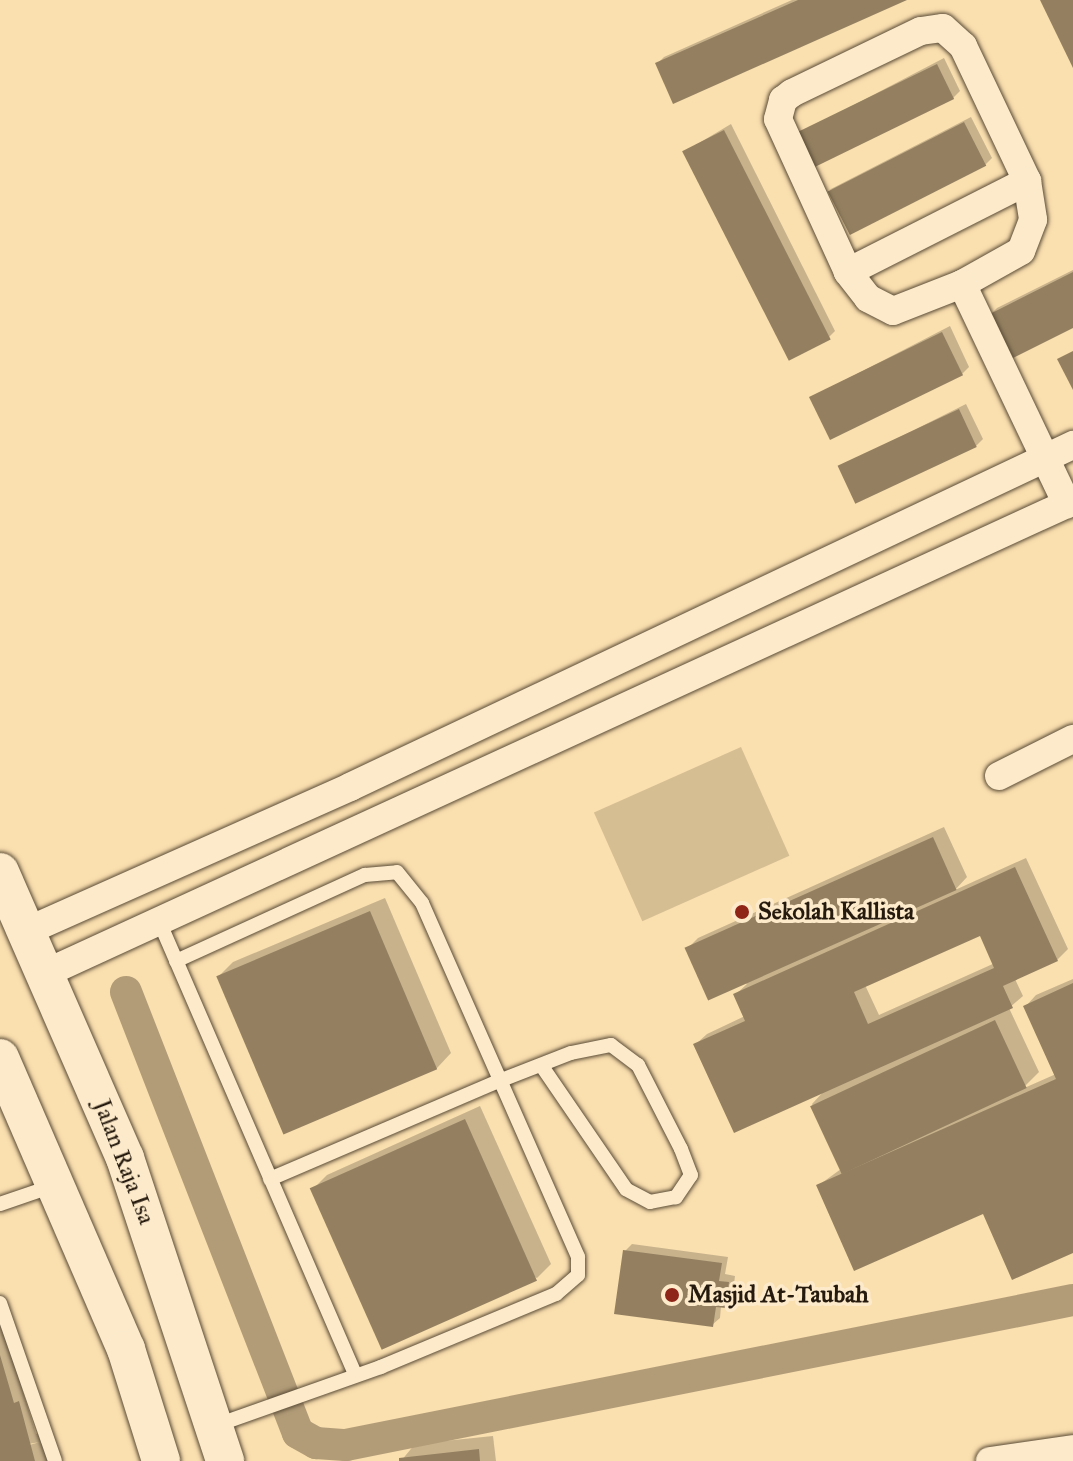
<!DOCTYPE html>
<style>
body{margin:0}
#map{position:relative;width:1073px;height:1461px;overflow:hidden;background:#fadfaf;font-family:"IM FELL Great Primer",serif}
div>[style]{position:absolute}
.green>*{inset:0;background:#d6be93;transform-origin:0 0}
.shadow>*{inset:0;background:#0003}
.canal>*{height:32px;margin:-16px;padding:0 16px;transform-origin:16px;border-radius:16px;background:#b29c78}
.building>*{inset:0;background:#948061;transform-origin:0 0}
.roads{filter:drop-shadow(0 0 2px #5a4b36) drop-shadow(0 0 2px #5a4b36)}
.service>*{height:14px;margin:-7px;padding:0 7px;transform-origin:7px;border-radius:7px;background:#fceacb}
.minor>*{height:28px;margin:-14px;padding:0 14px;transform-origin:14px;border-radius:14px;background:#fceacb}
.secondary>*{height:38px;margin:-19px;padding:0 19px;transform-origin:19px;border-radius:19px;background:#fceacb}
.dots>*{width:22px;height:22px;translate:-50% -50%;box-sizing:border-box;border:4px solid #fceacb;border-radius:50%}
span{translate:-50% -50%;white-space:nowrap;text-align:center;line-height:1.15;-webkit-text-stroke:7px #fceacb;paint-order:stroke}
.poi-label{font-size:24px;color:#251a0d;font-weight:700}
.left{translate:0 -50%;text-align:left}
.street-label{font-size:24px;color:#251a0d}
</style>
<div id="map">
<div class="green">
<i style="left:741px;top:747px;width:119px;height:161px;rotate:66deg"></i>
</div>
<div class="shadow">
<i style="clip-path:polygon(792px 0,902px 0,657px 64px,664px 57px)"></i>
<i style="clip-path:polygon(944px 58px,960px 91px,953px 98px,800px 133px)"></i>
<i style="clip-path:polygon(971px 117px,992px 158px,985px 165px,829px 190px)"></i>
<i style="clip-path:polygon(731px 124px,835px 331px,828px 338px,684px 152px)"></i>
<i style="clip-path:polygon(1073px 270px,1073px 326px,990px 315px,997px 308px)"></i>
<i style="clip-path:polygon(950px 326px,969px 367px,962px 374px,812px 397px)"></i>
<i style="clip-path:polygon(966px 404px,983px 439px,976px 446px,840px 467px)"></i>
<i style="clip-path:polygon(evenodd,944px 827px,967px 877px,955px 890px,1026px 858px,1068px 949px,1057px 960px,1015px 979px,1023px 996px,1009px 1008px,1039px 1072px,1022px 1089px,1056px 1074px,1026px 1006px,1036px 995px,1073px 979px,1073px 1251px,984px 1211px,819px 1185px,841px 1169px,812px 1104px,825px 1090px,696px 1044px,707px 1034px,745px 1016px,735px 995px,747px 984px,687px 949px,698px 938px,944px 827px,981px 933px,995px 963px,879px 1015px,865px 985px,981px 933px)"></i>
<i style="clip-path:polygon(385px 898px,451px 1053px,437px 1068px,219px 976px,233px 962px)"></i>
<i style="clip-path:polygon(480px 1106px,551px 1264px,537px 1278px,312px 1190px,327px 1175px)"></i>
<i style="clip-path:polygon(632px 1244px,728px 1257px,725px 1274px,735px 1276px,732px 1299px,721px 1306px,720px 1318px,712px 1325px,625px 1251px)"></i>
<i style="clip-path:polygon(0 1317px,36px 1434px,41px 1433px,49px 1461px,0 1461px,0 1453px,40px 1442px,0 1449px)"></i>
<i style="clip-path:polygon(493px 1436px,496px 1461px,401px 1461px,415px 1444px)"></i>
</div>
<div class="canal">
<i style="left:126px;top:992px;width:473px;rotate:68.7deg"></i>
<i style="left:298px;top:1433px;width:21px;rotate:29deg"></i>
<i style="left:316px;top:1443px;width:30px;rotate:4deg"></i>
<i style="left:346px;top:1445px;width:741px;rotate:-11.28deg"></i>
</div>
<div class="building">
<i style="clip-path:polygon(798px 0,907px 0,673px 104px,655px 63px)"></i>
<i style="clip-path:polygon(1040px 0,1073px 0,1073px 68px)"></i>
<i style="left:937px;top:64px;width:39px;height:155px;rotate:64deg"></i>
<i style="left:964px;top:122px;width:49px;height:153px;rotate:63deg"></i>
<i style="left:724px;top:130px;width:235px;height:47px;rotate:63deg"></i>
<i style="clip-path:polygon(1073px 272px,1073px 328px,1011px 359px,988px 315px)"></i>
<i style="left:942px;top:332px;width:48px;height:148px;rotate:64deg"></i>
<i style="clip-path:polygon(1073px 351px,1073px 390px,1057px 359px)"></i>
<i style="left:959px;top:409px;width:42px;height:134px;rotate:65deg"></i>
<i style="left:933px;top:837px;width:58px;height:272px;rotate:66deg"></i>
<i style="clip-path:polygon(evenodd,1015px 867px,1058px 961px,1003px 986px,1013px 1008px,734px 1133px,693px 1044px,745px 1021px,733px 994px,1015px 867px,980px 936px,994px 968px,868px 1024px,854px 992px,980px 936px)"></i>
<i style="left:370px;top:911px;width:172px;height:167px;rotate:67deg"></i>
<i style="clip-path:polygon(1073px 983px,1073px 1253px,1012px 1280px,983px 1214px,854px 1271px,816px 1185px,1056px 1079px,1023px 1006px)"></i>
<i style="left:995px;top:1020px;width:75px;height:204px;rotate:65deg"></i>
<i style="left:465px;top:1119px;width:177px;height:170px;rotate:66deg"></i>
<i style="clip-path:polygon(623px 1250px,722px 1263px,719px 1281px,729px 1282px,726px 1308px,716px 1307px,713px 1327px,614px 1314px)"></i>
<i style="clip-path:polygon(0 1355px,14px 1403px,19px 1401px,35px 1461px,0 1461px)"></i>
<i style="clip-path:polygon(479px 1449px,480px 1461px,399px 1461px,399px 1458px)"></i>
</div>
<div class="roads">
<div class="service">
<i style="left:159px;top:921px;width:495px;rotate:66.6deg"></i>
<i style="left:176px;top:961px;width:208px;rotate:-24.5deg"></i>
<i style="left:365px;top:875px;width:32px;rotate:-5deg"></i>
<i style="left:397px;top:872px;width:40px;rotate:51deg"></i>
<i style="left:422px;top:903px;width:387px;rotate:66.2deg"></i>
<i style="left:578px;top:1257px;width:18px;rotate:90deg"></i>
<i style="left:578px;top:1275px;width:29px;rotate:139deg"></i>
<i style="left:556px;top:1294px;width:190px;rotate:157.4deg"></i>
<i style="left:381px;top:1367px;width:174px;rotate:160.5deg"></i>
<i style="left:270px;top:1179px;width:249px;rotate:-23.2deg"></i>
<i style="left:499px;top:1081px;width:77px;rotate:-21.3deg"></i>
<i style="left:571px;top:1053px;width:41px;rotate:-11.3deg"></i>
<i style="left:611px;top:1045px;width:34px;rotate:37deg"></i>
<i style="left:638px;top:1065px;width:94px;rotate:62.9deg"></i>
<i style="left:681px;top:1149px;width:28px;rotate:69deg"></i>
<i style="left:691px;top:1175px;width:27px;rotate:124deg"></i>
<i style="left:676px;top:1197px;width:26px;rotate:169deg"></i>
<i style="left:650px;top:1202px;width:27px;rotate:-152deg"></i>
<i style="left:626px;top:1189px;width:150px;rotate:-124.4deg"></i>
<i style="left:0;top:1204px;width:56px;rotate:-18.8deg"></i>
<i style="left:0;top:1303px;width:167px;rotate:70.8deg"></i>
</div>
<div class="minor">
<i style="left:943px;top:28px;width:27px;rotate:42deg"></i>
<i style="left:963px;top:46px;width:149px;rotate:64.6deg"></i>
<i style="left:1027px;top:181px;width:39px;rotate:81deg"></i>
<i style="left:1033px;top:220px;width:33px;rotate:111deg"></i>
<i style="left:1021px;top:251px;width:68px;rotate:150.8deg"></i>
<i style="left:962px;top:284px;width:74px;rotate:158.6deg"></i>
<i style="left:893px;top:311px;width:28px;rotate:-153deg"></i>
<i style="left:868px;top:298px;width:33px;rotate:-128deg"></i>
<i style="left:848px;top:272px;width:168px;rotate:-114.6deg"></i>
<i style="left:778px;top:119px;width:20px;rotate:-75deg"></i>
<i style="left:783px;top:100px;width:11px;rotate:-38deg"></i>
<i style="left:792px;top:93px;width:143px;rotate:-25.7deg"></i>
<i style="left:921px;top:31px;width:22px;rotate:-8deg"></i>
<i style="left:848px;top:272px;width:201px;rotate:-26.9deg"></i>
<i style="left:962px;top:284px;width:244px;rotate:64.5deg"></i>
<i style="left:999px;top:776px;width:83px;rotate:-26.6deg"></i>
<i style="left:27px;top:931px;width:354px;rotate:-24deg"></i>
<i style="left:350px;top:787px;width:800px;rotate:-25.32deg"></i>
<i style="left:46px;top:973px;width:1130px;rotate:-24.68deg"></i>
<i style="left:990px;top:1461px;width:84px;rotate:-8.2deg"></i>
</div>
<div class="secondary">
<i style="left:0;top:872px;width:312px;rotate:66.4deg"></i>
<i style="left:125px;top:1158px;width:319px;rotate:71.7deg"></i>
<i style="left:0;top:1058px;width:317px;rotate:66.6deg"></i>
<i style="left:126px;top:1349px;width:117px;rotate:72.6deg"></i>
</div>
</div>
<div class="dots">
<i style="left:742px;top:912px;background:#8f2418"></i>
<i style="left:672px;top:1295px;background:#8f2418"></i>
</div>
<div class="poi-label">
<span class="left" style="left:758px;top:912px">Sekolah Kallista</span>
<span class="left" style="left:688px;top:1295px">Masjid At-Taubah</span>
</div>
<div class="street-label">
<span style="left:124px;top:1162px;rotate:69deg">Jalan Raja Isa</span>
</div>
</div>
